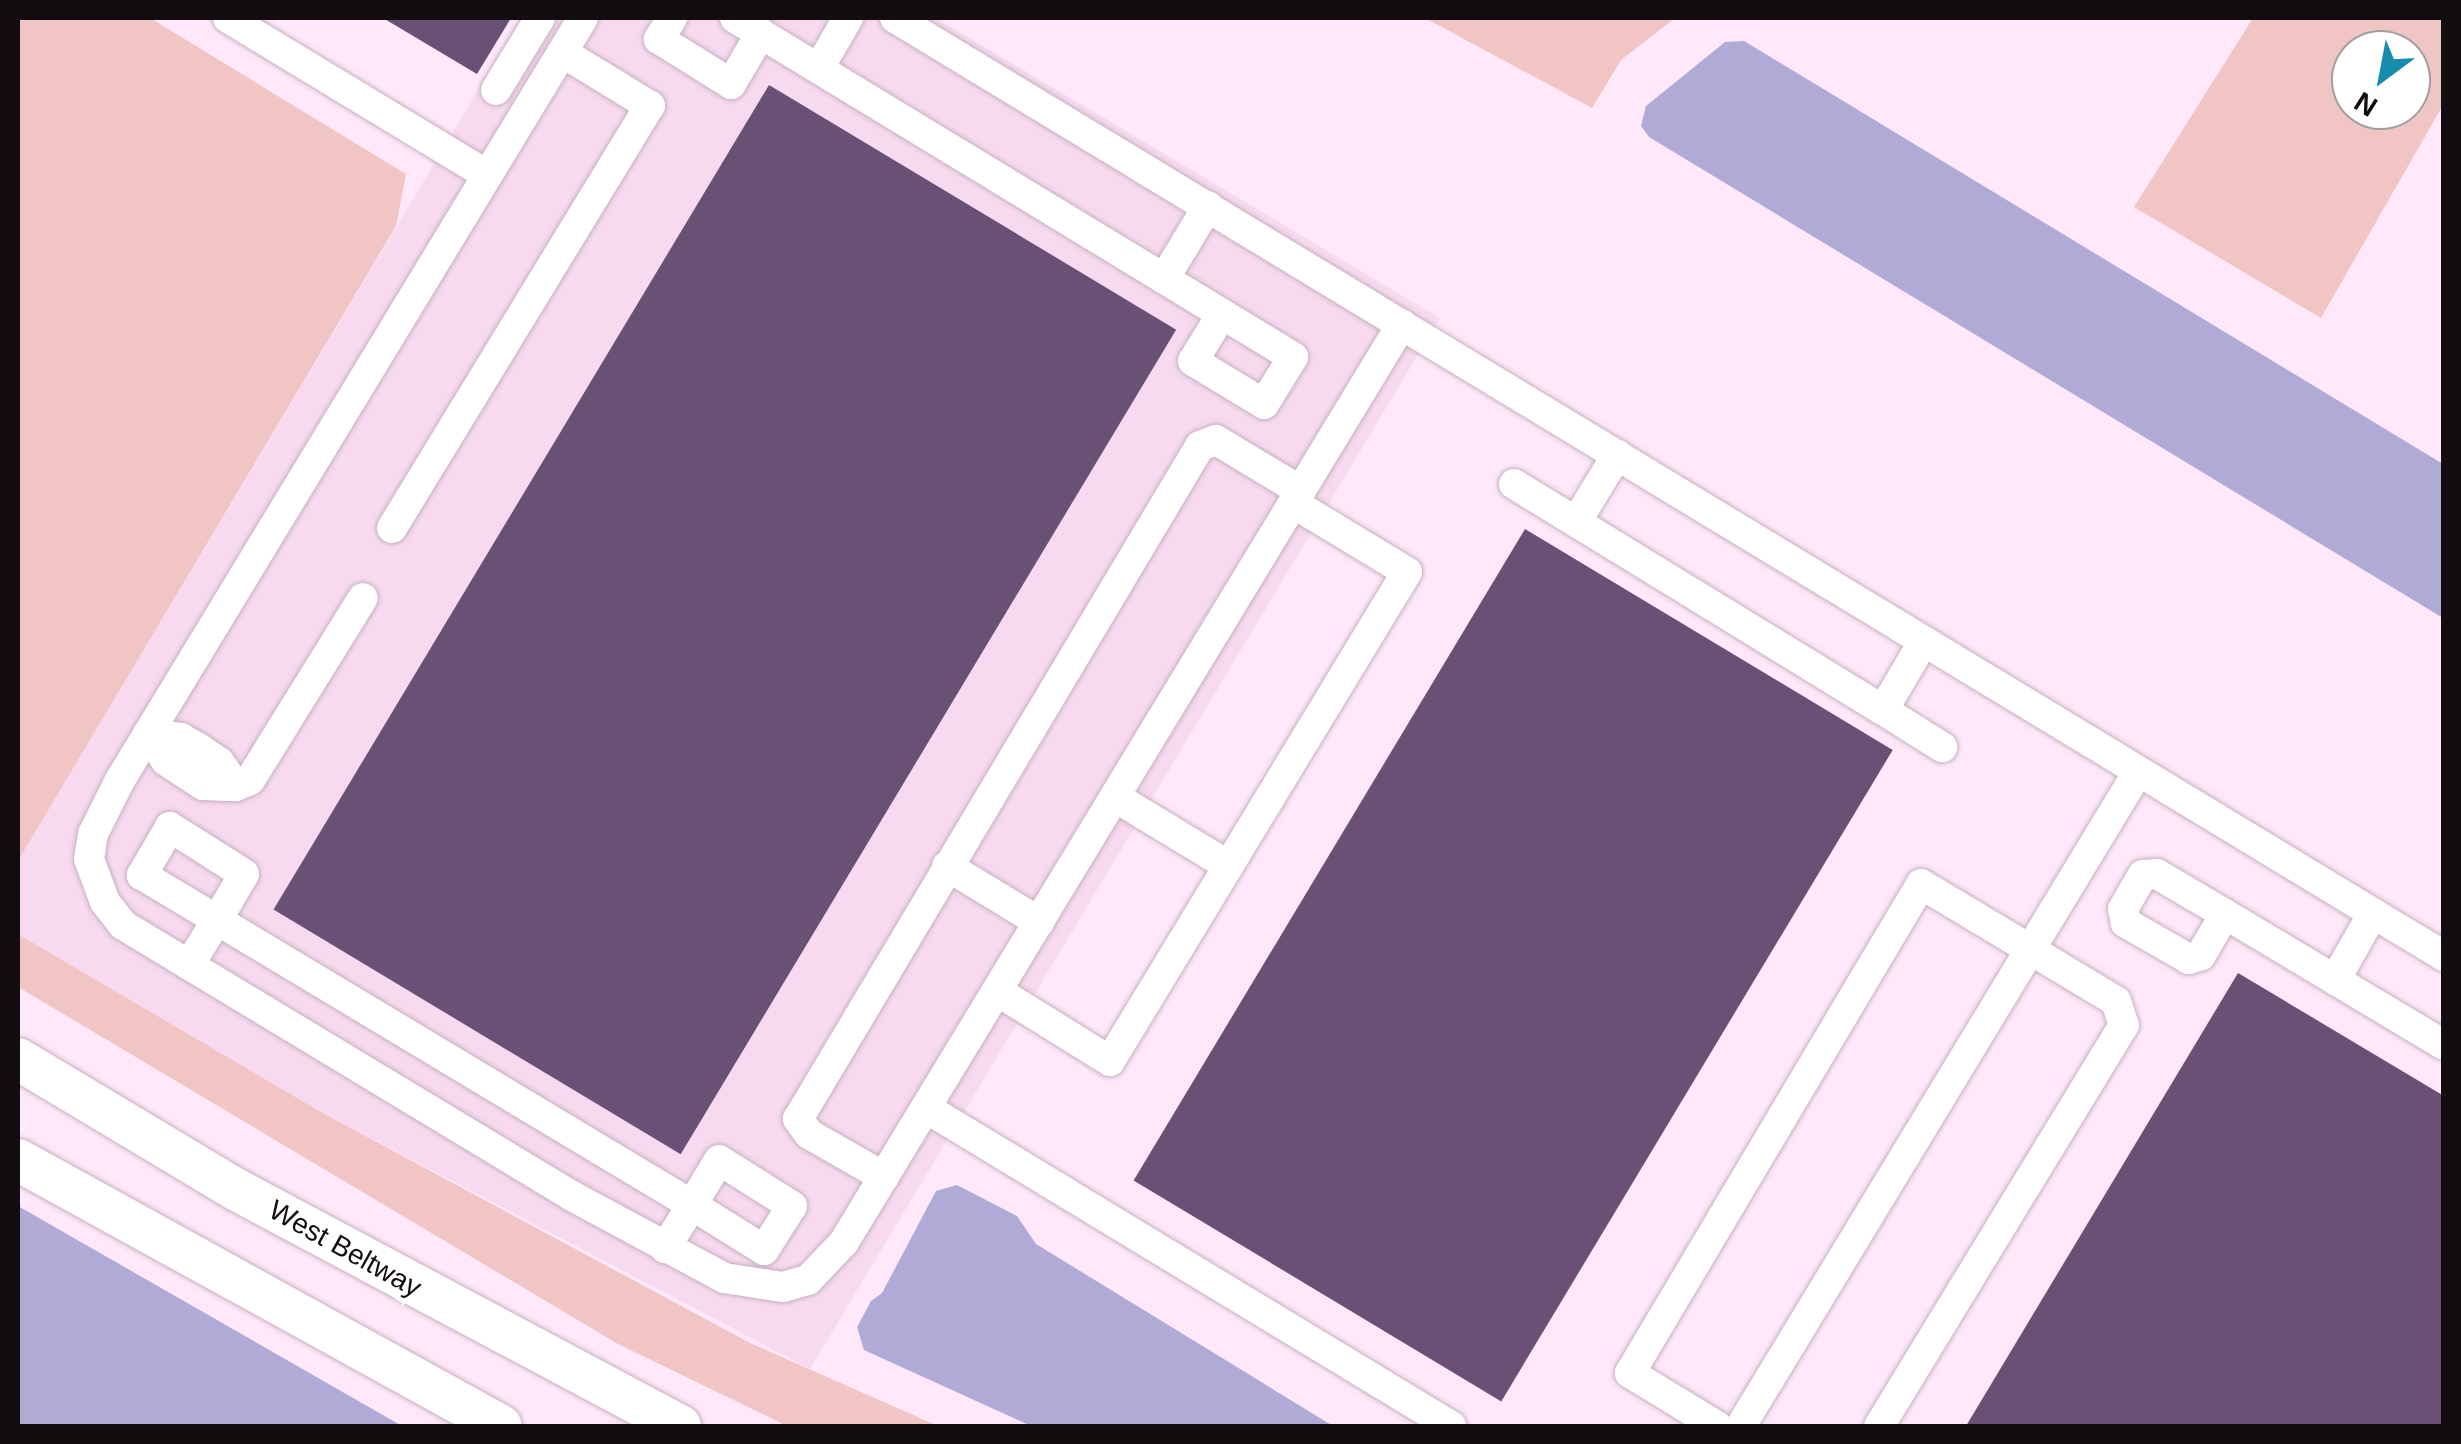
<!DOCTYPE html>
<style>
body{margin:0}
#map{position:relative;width:2461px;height:1444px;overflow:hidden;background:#fee8f9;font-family:Helvetica,sans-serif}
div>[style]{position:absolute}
.built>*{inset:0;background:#f7daef}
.green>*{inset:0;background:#f0c5c4}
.water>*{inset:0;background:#b0aad7}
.building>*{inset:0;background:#695176;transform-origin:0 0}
.roads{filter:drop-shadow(0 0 2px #c6b0c0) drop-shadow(0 0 2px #c6b0c0)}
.minor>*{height:30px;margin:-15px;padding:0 15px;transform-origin:15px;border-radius:15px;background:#fff}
.highway>*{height:42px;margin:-21px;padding:0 21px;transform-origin:21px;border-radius:21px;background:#fff}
span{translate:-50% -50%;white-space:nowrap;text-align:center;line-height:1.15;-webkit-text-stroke:10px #fff;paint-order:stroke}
.street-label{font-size:28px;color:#130c11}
.frame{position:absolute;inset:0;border:20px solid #130c11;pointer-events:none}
.north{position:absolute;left:2331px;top:30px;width:100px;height:100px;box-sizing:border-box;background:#fff;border:2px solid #a19ea0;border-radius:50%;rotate:212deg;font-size:28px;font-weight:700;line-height:40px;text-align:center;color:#130c11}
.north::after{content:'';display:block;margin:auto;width:35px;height:45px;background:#188caf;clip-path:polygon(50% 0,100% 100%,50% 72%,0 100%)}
</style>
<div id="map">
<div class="built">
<i style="clip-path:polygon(521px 18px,936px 18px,1440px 318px,810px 1369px,321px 1112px,18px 934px,18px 861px)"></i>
</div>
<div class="green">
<i style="clip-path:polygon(18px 18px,150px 18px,406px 174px,396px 226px,18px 861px)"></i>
<i style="clip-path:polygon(1425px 18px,1675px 18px,1621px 60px,1592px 108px)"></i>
<i style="clip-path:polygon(evenodd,2253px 18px,2443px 18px,2443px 105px,2321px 318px,2134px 207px,2253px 18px,2351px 50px,2411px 50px,2411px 110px,2351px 110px,2351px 50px)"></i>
<i style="clip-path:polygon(18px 934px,321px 1112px,750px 1343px,938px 1426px,787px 1426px,618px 1344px,18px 987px)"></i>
</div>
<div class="water">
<i style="clip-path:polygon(1744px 41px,2443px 464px,2443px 618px,1649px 137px,1641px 126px,1646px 106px,1725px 42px)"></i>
<i style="clip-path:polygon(957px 1185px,1017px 1216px,1036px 1244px,1333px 1426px,1031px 1426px,864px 1350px,857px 1327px,871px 1301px,882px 1293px,936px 1191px)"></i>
<i style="clip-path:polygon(18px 1206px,402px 1426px,18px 1426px)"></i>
</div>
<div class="building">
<i style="clip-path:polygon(383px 18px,511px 18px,477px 74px)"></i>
<i style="left:769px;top:85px;width:475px;height:962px;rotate:31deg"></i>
<i style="left:1525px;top:529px;width:429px;height:760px;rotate:31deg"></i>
<i style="clip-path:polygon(2238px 973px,2444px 1096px,2444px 1426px,1966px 1426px)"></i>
</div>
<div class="roads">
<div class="minor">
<i style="left:228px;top:18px;width:303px;rotate:31.2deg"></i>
<i style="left:583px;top:18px;width:892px;rotate:121.28deg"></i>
<i style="left:120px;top:780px;width:60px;rotate:116.6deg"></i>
<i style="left:93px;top:834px;width:25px;rotate:99deg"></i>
<i style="left:89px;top:859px;width:46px;rotate:69.6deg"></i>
<i style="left:105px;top:902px;width:29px;rotate:52deg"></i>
<i style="left:123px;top:925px;width:524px;rotate:31.11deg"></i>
<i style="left:572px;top:1196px;width:173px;rotate:28.3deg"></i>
<i style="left:724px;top:1278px;width:60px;rotate:8.7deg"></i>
<i style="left:783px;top:1287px;width:26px;rotate:-16deg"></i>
<i style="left:808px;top:1280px;width:52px;rotate:-46.5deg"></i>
<i style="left:844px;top:1242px;width:1074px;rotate:-58.71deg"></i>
<i style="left:672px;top:18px;width:25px;rotate:122deg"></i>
<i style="left:659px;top:39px;width:85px;rotate:32deg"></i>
<i style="left:731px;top:84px;width:59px;rotate:-59.5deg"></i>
<i style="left:735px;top:18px;width:653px;rotate:31.28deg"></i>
<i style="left:1293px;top:357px;width:55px;rotate:121.7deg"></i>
<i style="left:1264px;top:404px;width:83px;rotate:-148.8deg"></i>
<i style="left:1193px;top:361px;width:55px;rotate:-58.3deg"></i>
<i style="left:895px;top:18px;width:1811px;rotate:31.2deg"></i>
<i style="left:819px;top:68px;width:58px;rotate:-59.9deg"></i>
<i style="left:496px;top:90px;width:84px;rotate:-58.6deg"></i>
<i style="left:1164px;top:279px;width:85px;rotate:-58.9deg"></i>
<i style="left:1514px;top:484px;width:73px;rotate:31.5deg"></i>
<i style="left:1576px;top:522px;width:79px;rotate:-58.5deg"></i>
<i style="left:1576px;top:522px;width:360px;rotate:31.5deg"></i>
<i style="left:1883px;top:710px;width:80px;rotate:-59.3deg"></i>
<i style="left:392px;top:528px;width:495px;rotate:-58.6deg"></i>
<i style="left:650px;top:106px;width:103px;rotate:-148.5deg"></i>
<i style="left:1883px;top:710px;width:70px;rotate:32.1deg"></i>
<i style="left:236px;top:786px;width:29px;rotate:-125deg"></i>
<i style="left:219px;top:762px;width:23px;rotate:-146deg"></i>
<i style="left:200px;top:749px;width:22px;rotate:-150deg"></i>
<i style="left:181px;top:738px;width:33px;rotate:-173deg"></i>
<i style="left:148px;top:734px;width:32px;rotate:56deg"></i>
<i style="left:166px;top:761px;width:44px;rotate:33deg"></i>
<i style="left:203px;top:785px;width:33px;rotate:2deg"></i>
<i style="left:236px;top:786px;width:15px;rotate:-23deg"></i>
<i style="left:250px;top:780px;width:214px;rotate:-58.2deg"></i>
<i style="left:1115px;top:797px;width:133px;rotate:31.2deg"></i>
<i style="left:947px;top:866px;width:108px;rotate:31.3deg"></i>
<i style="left:2225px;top:914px;width:48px;rotate:120.3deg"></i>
<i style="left:2201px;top:955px;width:13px;rotate:162deg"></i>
<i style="left:2189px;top:959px;width:73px;rotate:-150.3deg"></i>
<i style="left:2126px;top:923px;width:14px;rotate:-102deg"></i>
<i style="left:2123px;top:909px;width:39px;rotate:-60deg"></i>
<i style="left:2143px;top:875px;width:14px;rotate:-4deg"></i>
<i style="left:2157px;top:874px;width:79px;rotate:30.5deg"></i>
<i style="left:2225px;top:914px;width:255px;rotate:30.9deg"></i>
<i style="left:189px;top:965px;width:53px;rotate:-58.1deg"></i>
<i style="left:217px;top:920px;width:53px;rotate:-59.6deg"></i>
<i style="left:244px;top:874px;width:88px;rotate:-147.6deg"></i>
<i style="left:170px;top:827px;width:56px;rotate:120.3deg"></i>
<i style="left:142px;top:875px;width:641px;rotate:30.96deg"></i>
<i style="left:692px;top:1205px;width:85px;rotate:32deg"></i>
<i style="left:764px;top:1250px;width:52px;rotate:-57.5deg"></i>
<i style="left:792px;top:1206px;width:86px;rotate:-147.8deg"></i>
<i style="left:719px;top:1160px;width:52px;rotate:121deg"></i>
<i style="left:692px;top:1205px;width:51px;rotate:122.1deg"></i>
<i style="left:2335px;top:980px;width:77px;rotate:-60.4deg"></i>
<i style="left:997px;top:991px;width:133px;rotate:31.8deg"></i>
<i style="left:1110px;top:1061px;width:572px;rotate:-58.73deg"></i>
<i style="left:1407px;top:572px;width:133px;rotate:-148.8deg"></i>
<i style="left:926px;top:1108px;width:614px;rotate:31.2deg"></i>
<i style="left:884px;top:1177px;width:86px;rotate:-150.2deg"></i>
<i style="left:809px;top:1134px;width:19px;rotate:-126deg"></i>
<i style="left:798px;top:1119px;width:784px;rotate:-59.15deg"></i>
<i style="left:1200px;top:446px;width:17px;rotate:-21deg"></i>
<i style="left:1216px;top:440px;width:99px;rotate:31deg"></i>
<i style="left:1717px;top:1426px;width:102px;rotate:-148.7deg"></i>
<i style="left:1630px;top:1373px;width:569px;rotate:-59.24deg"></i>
<i style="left:1921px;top:884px;width:227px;rotate:31deg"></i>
<i style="left:2116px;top:1001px;width:25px;rotate:72deg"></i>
<i style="left:2124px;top:1025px;width:470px;rotate:121.4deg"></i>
<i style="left:1741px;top:1426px;width:765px;rotate:-58.74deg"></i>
</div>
<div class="highway">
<i style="left:18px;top:1059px;width:255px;rotate:30.9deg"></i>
<i style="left:237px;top:1190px;width:502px;rotate:28.05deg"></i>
<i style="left:18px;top:1160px;width:551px;rotate:28.84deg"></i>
</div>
</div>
<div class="street-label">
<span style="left:345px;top:1249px;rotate:29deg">West Beltway</span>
</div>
<div class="frame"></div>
<div class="north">N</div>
</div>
